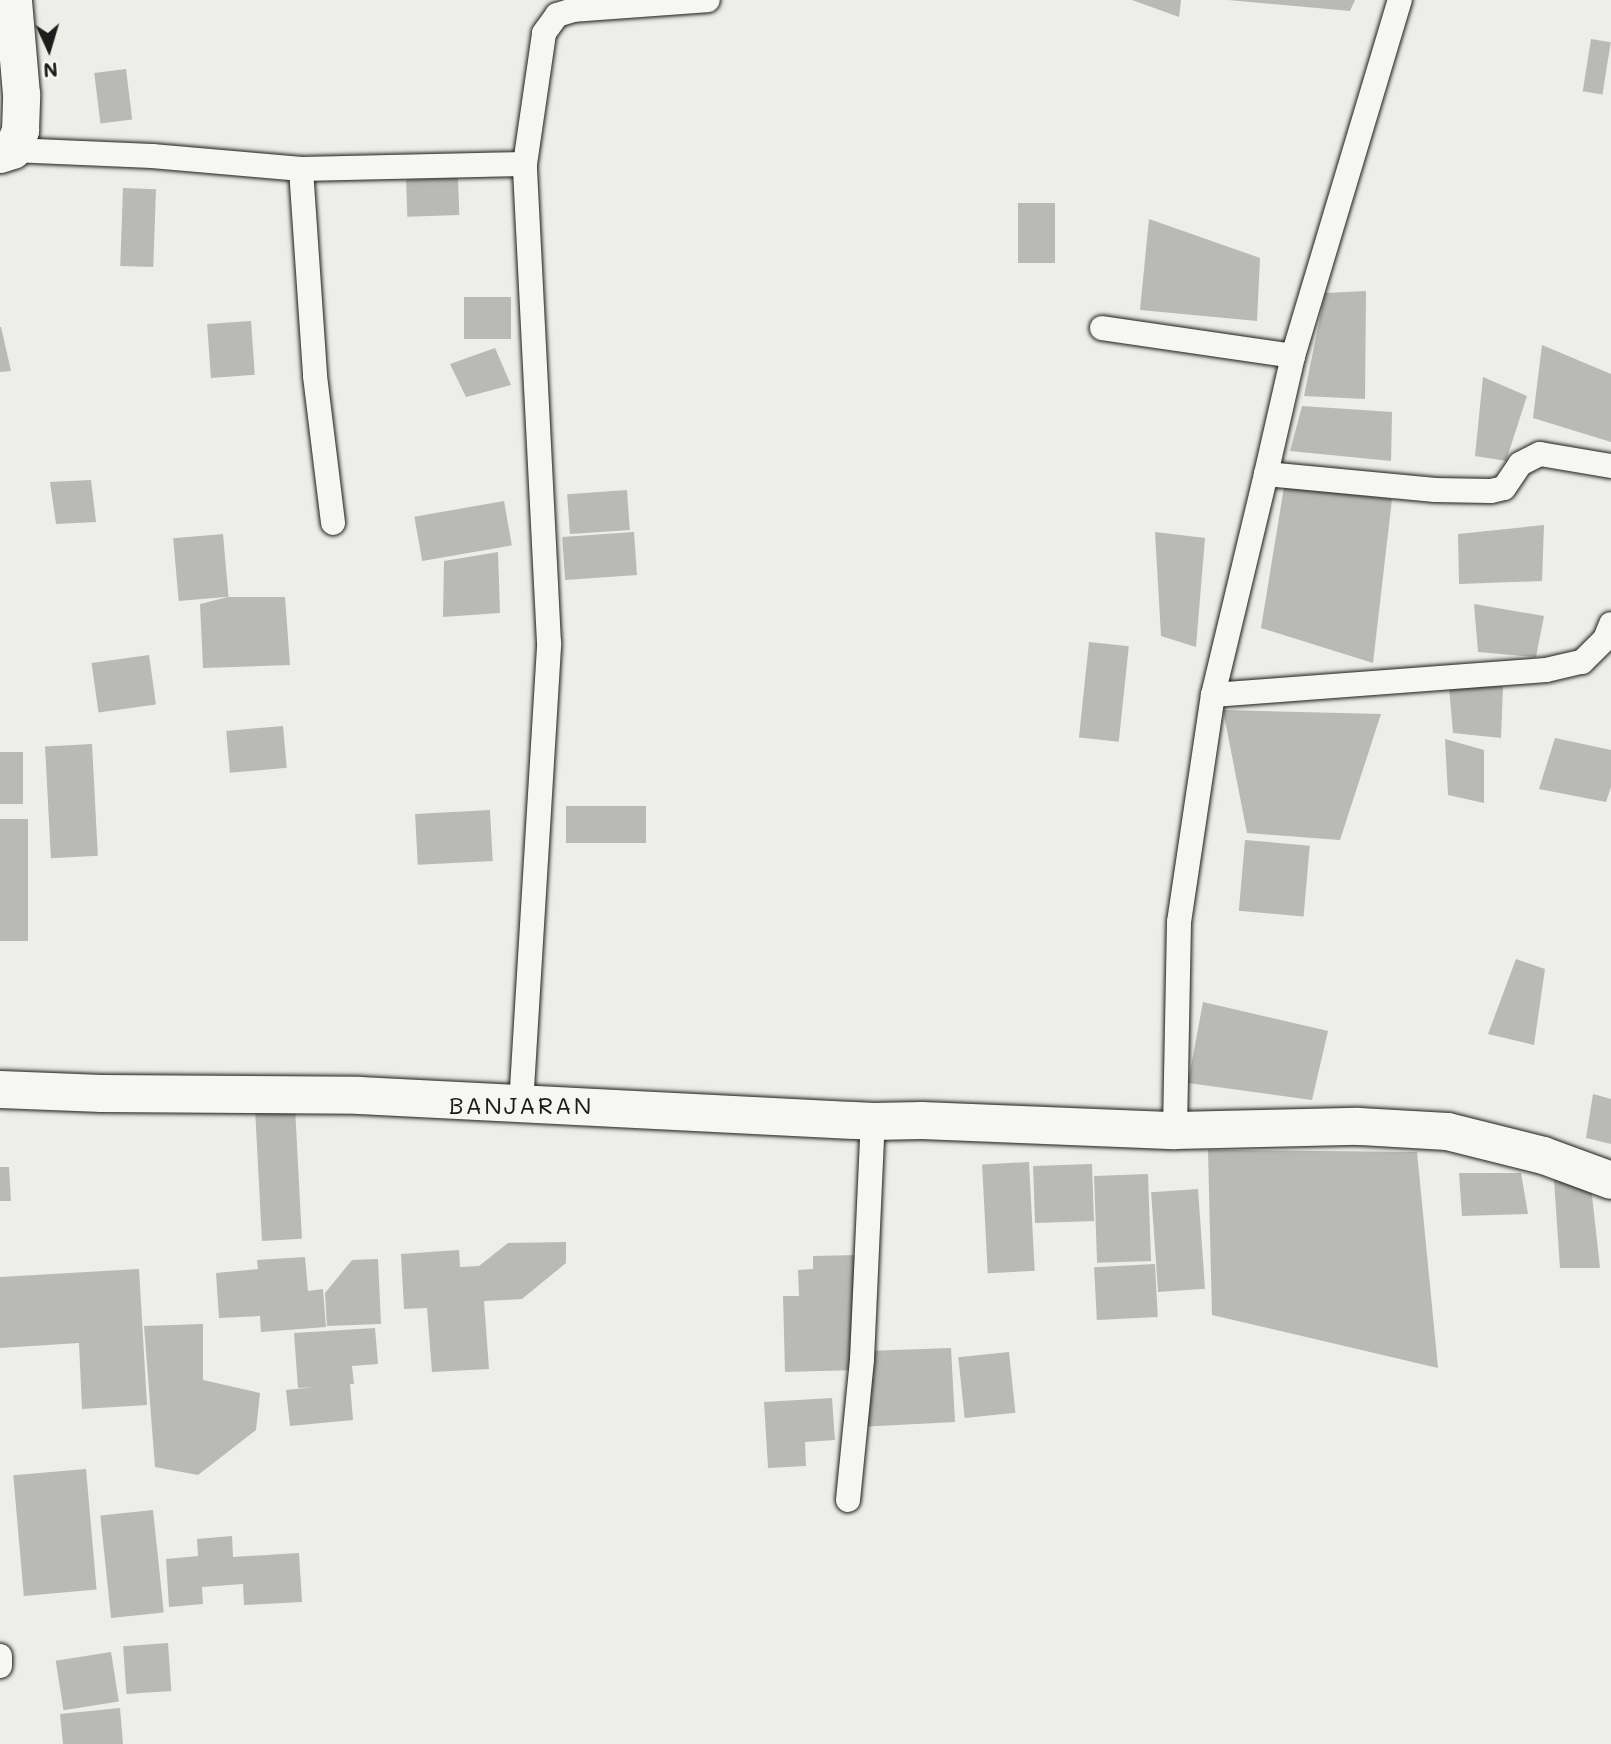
<!DOCTYPE html>
<style>
body{margin:0}
#map{position:relative;width:1611px;height:1744px;overflow:hidden;background:#edede9;font-family:Mali,sans-serif}
div>[style]{position:absolute}
.building>*{inset:0;background:#b9b9b6;transform-origin:0 0}
.roads{filter:drop-shadow(0 0 2px #1c1c1c) drop-shadow(0 0 2px #1c1c1c)}
.street>*{height:24px;margin:-12px;padding:0 12px;transform-origin:12px;border-radius:12px;background:#f6f6f2}
.secondary>*{height:37px;margin:-18.5px;padding:0 18.5px;transform-origin:18.5px;border-radius:18.5px;background:#f6f6f2}
span{translate:-50% -50%;white-space:nowrap;text-align:center;line-height:1.15;-webkit-text-stroke:6px #f6f6f2;paint-order:stroke}
.quarter-label{font-size:24px;color:#1c1c1c;letter-spacing:2px}
.north{position:absolute;left:14px;top:14px;width:70px;height:70px;-webkit-text-stroke:5px #f6f6f2;paint-order:stroke;rotate:176deg;font-size:19px;font-weight:700;line-height:28px;text-align:center;color:#1c1c1c}
.north::after{content:'';display:block;margin:auto;width:24px;height:32px;background:#1c1c1c;clip-path:polygon(50% 0,100% 100%,50% 72%,0 100%)}
</style>
<div id="map">
<div class="building">
<i style="clip-path:polygon(1132px 0,1181px 0,1179px 17px)"></i>
<i style="clip-path:polygon(1228px 0,1355px 0,1350px 11px)"></i>
<i style="left:1591px;top:39px;width:20px;height:53px;rotate:9deg"></i>
<i style="left:126px;top:69px;width:51px;height:32px;rotate:83deg"></i>
<i style="left:458px;top:178px;width:37px;height:52px;rotate:88deg"></i>
<i style="left:123px;top:188px;width:33px;height:78px;rotate:2deg"></i>
<i style="left:1018px;top:203px;width:37px;height:60px"></i>
<i style="clip-path:polygon(1149px 219px,1260px 258px,1257px 321px,1140px 310px)"></i>
<i style="clip-path:polygon(1366px 291px,1365px 399px,1304px 396px,1325px 293px)"></i>
<i style="left:511px;top:297px;width:42px;height:47px;rotate:90deg"></i>
<i style="left:251px;top:321px;width:54px;height:44px;rotate:86deg"></i>
<i style="clip-path:polygon(0 327px,1px 327px,11px 371px,0 372px)"></i>
<i style="clip-path:polygon(1542px 345px,1611px 374px,1611px 442px,1533px 418px)"></i>
<i style="clip-path:polygon(495px 348px,511px 385px,466px 397px,450px 364px)"></i>
<i style="clip-path:polygon(1483px 377px,1527px 396px,1506px 461px,1475px 456px)"></i>
<i style="clip-path:polygon(1302px 406px,1392px 412px,1391px 461px,1290px 451px)"></i>
<i style="clip-path:polygon(91px 480px,96px 522px,56px 524px,50px 482px)"></i>
<i style="clip-path:polygon(1284px 487px,1392px 499px,1373px 663px,1261px 628px)"></i>
<i style="left:627px;top:490px;width:40px;height:60px;rotate:86deg"></i>
<i style="left:504px;top:501px;width:45px;height:91px;rotate:80deg"></i>
<i style="clip-path:polygon(1544px 525px,1542px 581px,1459px 584px,1458px 534px)"></i>
<i style="left:634px;top:532px;width:43px;height:72px;rotate:86deg"></i>
<i style="clip-path:polygon(1155px 532px,1205px 538px,1196px 647px,1161px 636px)"></i>
<i style="left:223px;top:534px;width:63px;height:50px;rotate:85deg"></i>
<i style="clip-path:polygon(498px 552px,500px 613px,443px 617px,444px 561px)"></i>
<i style="clip-path:polygon(228px 597px,285px 597px,290px 665px,203px 668px,200px 604px)"></i>
<i style="clip-path:polygon(1474px 604px,1544px 616px,1536px 657px,1478px 652px)"></i>
<i style="left:1089px;top:642px;width:40px;height:96px;rotate:6deg"></i>
<i style="left:149px;top:655px;width:50px;height:58px;rotate:82deg"></i>
<i style="clip-path:polygon(1503px 686px,1501px 738px,1453px 733px,1449px 688px)"></i>
<i style="clip-path:polygon(1223px 710px,1381px 714px,1340px 840px,1247px 833px)"></i>
<i style="left:283px;top:726px;width:42px;height:57px;rotate:85deg"></i>
<i style="clip-path:polygon(1555px 738px,1611px 750px,1611px 787px,1606px 802px,1539px 789px)"></i>
<i style="clip-path:polygon(1445px 739px,1484px 750px,1484px 803px,1448px 795px)"></i>
<i style="left:92px;top:744px;width:112px;height:47px;rotate:87deg"></i>
<i style="left:0;top:752px;width:23px;height:52px"></i>
<i style="left:646px;top:806px;width:37px;height:80px;rotate:90deg"></i>
<i style="left:490px;top:810px;width:51px;height:75px;rotate:87deg"></i>
<i style="left:0;top:819px;width:28px;height:122px"></i>
<i style="left:1245px;top:840px;width:65px;height:71px;rotate:5deg"></i>
<i style="clip-path:polygon(1516px 959px,1545px 969px,1534px 1045px,1488px 1034px)"></i>
<i style="clip-path:polygon(1203px 1002px,1328px 1031px,1312px 1100px,1188px 1083px)"></i>
<i style="clip-path:polygon(1593px 1094px,1611px 1099px,1611px 1144px,1586px 1138px)"></i>
<i style="left:295px;top:1107px;width:132px;height:40px;rotate:87deg"></i>
<i style="clip-path:polygon(1208px 1150px,1417px 1152px,1438px 1368px,1212px 1315px)"></i>
<i style="left:1029px;top:1162px;width:109px;height:47px;rotate:87deg"></i>
<i style="left:1092px;top:1164px;width:57px;height:59px;rotate:88deg"></i>
<i style="clip-path:polygon(0 1167px,9px 1167px,11px 1201px,0 1201px)"></i>
<i style="clip-path:polygon(1459px 1173px,1521px 1173px,1528px 1214px,1462px 1216px)"></i>
<i style="left:1148px;top:1174px;width:87px;height:54px;rotate:88deg"></i>
<i style="clip-path:polygon(1554px 1180px,1591px 1186px,1600px 1268px,1560px 1268px)"></i>
<i style="left:1198px;top:1189px;width:100px;height:47px;rotate:86deg"></i>
<i style="clip-path:polygon(566px 1242px,566px 1263px,522px 1299px,484px 1301px,489px 1369px,432px 1372px,427px 1308px,404px 1309px,401px 1254px,459px 1250px,460px 1267px,479px 1266px,508px 1243px)"></i>
<i style="clip-path:polygon(859px 1255px,857px 1370px,785px 1372px,783px 1296px,799px 1296px,798px 1270px,813px 1269px,813px 1256px)"></i>
<i style="clip-path:polygon(305px 1257px,308px 1291px,323px 1289px,326px 1327px,261px 1332px,260px 1316px,219px 1318px,216px 1273px,258px 1269px,257px 1260px)"></i>
<i style="clip-path:polygon(378px 1259px,381px 1324px,327px 1326px,325px 1293px,352px 1260px)"></i>
<i style="left:1155px;top:1264px;width:53px;height:61px;rotate:87deg"></i>
<i style="clip-path:polygon(139px 1269px,147px 1405px,82px 1409px,79px 1343px,0 1348px,0 1277px)"></i>
<i style="clip-path:polygon(203px 1324px,203px 1380px,260px 1393px,256px 1430px,198px 1475px,155px 1467px,144px 1326px)"></i>
<i style="clip-path:polygon(375px 1328px,378px 1364px,352px 1366px,354px 1384px,350px 1384px,353px 1420px,290px 1426px,286px 1390px,316px 1387px,298px 1388px,294px 1333px)"></i>
<i style="clip-path:polygon(951px 1348px,955px 1422px,858px 1427px,866px 1351px)"></i>
<i style="left:1009px;top:1352px;width:61px;height:51px;rotate:84deg"></i>
<i style="clip-path:polygon(832px 1398px,835px 1440px,805px 1442px,806px 1466px,768px 1468px,764px 1402px)"></i>
<i style="left:86px;top:1469px;width:121px;height:73px;rotate:85deg"></i>
<i style="left:153px;top:1510px;width:103px;height:53px;rotate:84deg"></i>
<i style="clip-path:polygon(232px 1536px,233px 1557px,299px 1553px,302px 1602px,244px 1605px,243px 1584px,202px 1587px,203px 1604px,169px 1607px,166px 1559px,198px 1556px,197px 1539px)"></i>
<i style="left:168px;top:1643px;width:48px;height:45px;rotate:86deg"></i>
<i style="left:111px;top:1652px;width:50px;height:56px;rotate:81deg"></i>
<i style="clip-path:polygon(120px 1708px,123px 1744px,63px 1744px,60px 1714px)"></i>
</div>
<div class="roads">
<div class="street">
<i style="left:12px;top:150px;width:140px;rotate:2.5deg"></i>
<i style="left:152px;top:156px;width:150px;rotate:5deg"></i>
<i style="left:301px;top:169px;width:224px;rotate:-1.3deg"></i>
<i style="left:525px;top:164px;width:132px;rotate:-81.7deg"></i>
<i style="left:544px;top:33px;width:22px;rotate:-54deg"></i>
<i style="left:557px;top:15px;width:17px;rotate:-17deg"></i>
<i style="left:573px;top:10px;width:135px;rotate:-4.2deg"></i>
<i style="left:301px;top:169px;width:207px;rotate:86.1deg"></i>
<i style="left:315px;top:376px;width:148px;rotate:83deg"></i>
<i style="left:1102px;top:328px;width:193px;rotate:8.3deg"></i>
<i style="left:1266px;top:474px;width:121px;rotate:-77.1deg"></i>
<i style="left:1293px;top:356px;width:372px;rotate:-73.3deg"></i>
<i style="left:1213px;top:695px;width:334px;rotate:-4.3deg"></i>
<i style="left:1546px;top:670px;width:37px;rotate:-13deg"></i>
<i style="left:1582px;top:662px;width:33px;rotate:-45deg"></i>
<i style="left:1605px;top:639px;width:16px;rotate:-68deg"></i>
<i style="left:521px;top:1105px;width:463px;rotate:-86.5deg"></i>
<i style="left:549px;top:643px;width:480px;rotate:-92.9deg"></i>
<i style="left:1175px;top:1130px;width:208px;rotate:-88.9deg"></i>
<i style="left:1179px;top:922px;width:230px;rotate:-81.5deg"></i>
<i style="left:1213px;top:695px;width:227px;rotate:-76.5deg"></i>
<i style="left:1266px;top:474px;width:170px;rotate:5.4deg"></i>
<i style="left:1435px;top:490px;width:56px;rotate:1deg"></i>
<i style="left:1491px;top:491px;width:13px;rotate:-13deg"></i>
<i style="left:1504px;top:488px;width:29px;rotate:-56deg"></i>
<i style="left:1520px;top:464px;width:22px;rotate:-27deg"></i>
<i style="left:1540px;top:454px;width:72px;rotate:9.6deg"></i>
<i style="left:848px;top:1500px;width:142px;rotate:-84.3deg"></i>
<i style="left:862px;top:1359px;width:238px;rotate:-87.4deg"></i>
<i style="left:0;top:1656px;width:10px;rotate:90deg"></i>
</div>
<div class="secondary">
<i style="left:0;top:154px;width:13px;rotate:-18deg"></i>
<i style="left:12px;top:150px;width:22px;rotate:-68deg"></i>
<i style="left:20px;top:130px;width:36px;rotate:-88deg"></i>
<i style="left:21px;top:94px;width:94px;rotate:-94.9deg"></i>
<i style="left:0;top:1089px;width:101px;rotate:2.3deg"></i>
<i style="left:101px;top:1093px;width:258px;rotate:0.4deg"></i>
<i style="left:359px;top:1095px;width:515px;rotate:2.9deg"></i>
<i style="left:873px;top:1121px;width:48px;rotate:-1.2deg"></i>
<i style="left:921px;top:1120px;width:254px;rotate:2.3deg"></i>
<i style="left:1175px;top:1130px;width:183px;rotate:-1.3deg"></i>
<i style="left:1358px;top:1126px;width:89px;rotate:3.2deg"></i>
<i style="left:1447px;top:1131px;width:99px;rotate:14deg"></i>
<i style="left:1543px;top:1155px;width:72px;rotate:20.2deg"></i>
</div>
</div>
<div class="quarter-label">
<span style="left:521px;top:1105px">BANJARAN</span>
</div>
<div class="north">N</div>
</div>
